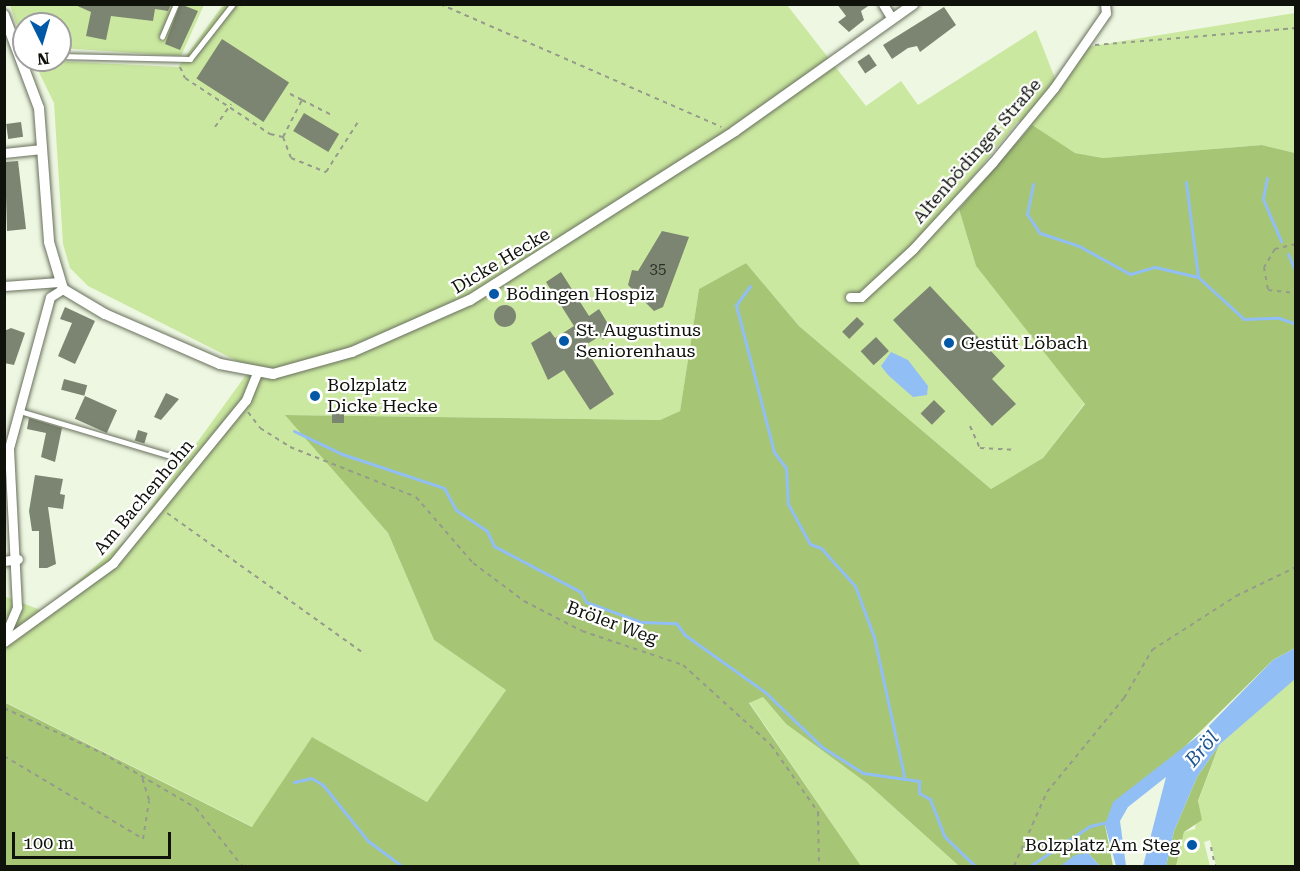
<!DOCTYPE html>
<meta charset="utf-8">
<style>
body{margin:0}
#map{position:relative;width:1300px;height:871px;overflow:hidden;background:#eef7e2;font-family:"Roboto Serif",serif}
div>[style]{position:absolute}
.green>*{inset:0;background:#cbe8a0}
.forest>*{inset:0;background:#a6c675}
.water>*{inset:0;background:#91bef4}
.stream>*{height:3px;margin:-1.5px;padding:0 1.5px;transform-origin:1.5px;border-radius:1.5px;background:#91bef4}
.building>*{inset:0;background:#7c8571;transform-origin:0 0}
.round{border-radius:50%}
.path>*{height:2px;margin-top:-1px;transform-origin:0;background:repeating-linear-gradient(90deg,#959b8c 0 4.5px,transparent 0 9px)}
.roads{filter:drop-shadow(0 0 2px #68705d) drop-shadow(0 0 2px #68705d)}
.service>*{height:4.5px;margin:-2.25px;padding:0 2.25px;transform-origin:2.25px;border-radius:2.25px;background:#fff}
.minor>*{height:9px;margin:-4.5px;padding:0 4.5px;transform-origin:4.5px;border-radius:4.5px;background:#fff}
.tertiary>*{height:10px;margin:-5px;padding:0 5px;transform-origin:5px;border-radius:5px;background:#fff}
.dots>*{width:16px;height:16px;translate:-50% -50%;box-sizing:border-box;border:3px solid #fff;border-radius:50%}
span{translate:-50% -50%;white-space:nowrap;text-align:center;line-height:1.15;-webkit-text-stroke:4.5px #fff;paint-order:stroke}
.number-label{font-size:15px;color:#2a2f24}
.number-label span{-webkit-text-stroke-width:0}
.street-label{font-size:18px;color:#0f120b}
.poi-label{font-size:18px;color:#0f120b}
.left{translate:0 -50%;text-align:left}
.right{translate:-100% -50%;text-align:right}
.water-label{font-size:20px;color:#1f5793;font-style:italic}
.frame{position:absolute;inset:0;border:6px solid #0f120b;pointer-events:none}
.north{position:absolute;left:12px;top:12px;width:60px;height:60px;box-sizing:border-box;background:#fff;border:2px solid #9fa09d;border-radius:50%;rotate:175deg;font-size:16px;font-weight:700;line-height:24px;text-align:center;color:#0f120b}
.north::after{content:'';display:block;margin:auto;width:21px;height:27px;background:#0158a6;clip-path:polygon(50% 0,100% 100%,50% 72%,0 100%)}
.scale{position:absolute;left:12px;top:832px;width:159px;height:27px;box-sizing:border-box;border:3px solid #0f120b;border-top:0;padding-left:8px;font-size:18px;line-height:21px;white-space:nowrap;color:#0f120b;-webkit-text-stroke:4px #fff;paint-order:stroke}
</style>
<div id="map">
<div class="green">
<i style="clip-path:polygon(10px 5px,204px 5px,181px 56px,60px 48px,60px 24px,24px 24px,24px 46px)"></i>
<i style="clip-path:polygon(223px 5px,787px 5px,866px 106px,901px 81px,918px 105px,1036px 30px,1058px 86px,1086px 47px,1295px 13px,1295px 153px,1262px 145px,1103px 158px,1075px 153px,1018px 121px,956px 198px,976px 266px,1085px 403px,1043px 458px,991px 489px,799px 326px,746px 263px,699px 289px,680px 411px,660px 420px,286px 415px,388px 533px,434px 640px,506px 690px,427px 802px,312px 737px,253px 827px,5px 702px,4px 596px,43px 611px,128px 538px,251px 368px,88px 286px,70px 268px,63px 244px,54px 103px,33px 60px,178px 67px)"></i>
<i style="clip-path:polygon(1295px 678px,1295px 866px,1216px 866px,1210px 840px,1204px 842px,1210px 866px,1176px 866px,1184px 832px,1195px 829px,1198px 802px,1219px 745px)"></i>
<i style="clip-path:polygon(763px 697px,786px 724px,868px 784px,959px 866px,861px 866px,749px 702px)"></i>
</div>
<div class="forest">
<i style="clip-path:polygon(1032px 125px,1075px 153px,1103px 158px,1262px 145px,1295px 153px,1295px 648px,1273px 660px,1105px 825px,1113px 866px,1100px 866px,1088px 853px,1060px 866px,959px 866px,868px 784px,786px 724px,763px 697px,749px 703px,861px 866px,5px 866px,4px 702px,252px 827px,312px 737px,427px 802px,506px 690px,434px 640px,388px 533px,285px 415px,660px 420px,680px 411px,699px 289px,746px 263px,799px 326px,991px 489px,1043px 458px,1085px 404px,976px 266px,959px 209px)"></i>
<i style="clip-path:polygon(1219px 745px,1198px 801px,1202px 820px,1184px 832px,1176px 866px,1166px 866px,1174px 831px,1197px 777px)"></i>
</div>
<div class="water">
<i style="clip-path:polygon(891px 352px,908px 360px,928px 386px,927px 395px,913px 397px,888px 375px,881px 366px)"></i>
<i style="clip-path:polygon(1295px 648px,1295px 679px,1219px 745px,1197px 777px,1174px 831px,1166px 866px,1143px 866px,1166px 777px,1128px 807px,1120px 821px,1126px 866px,1116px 866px,1105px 825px,1113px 802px,1202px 733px,1273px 660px)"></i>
<i style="clip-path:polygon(1088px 853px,1100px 866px,1060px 866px,1075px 855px)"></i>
</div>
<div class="stream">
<i style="left:1267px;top:178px;width:21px;rotate:101deg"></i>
<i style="left:1263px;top:199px;width:46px;rotate:66.8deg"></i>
<i style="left:1186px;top:182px;width:96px;rotate:82.8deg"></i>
<i style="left:1033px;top:184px;width:31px;rotate:101deg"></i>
<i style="left:1027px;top:214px;width:23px;rotate:56deg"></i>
<i style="left:1040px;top:233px;width:41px;rotate:18.4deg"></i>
<i style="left:1079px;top:246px;width:58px;rotate:28.8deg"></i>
<i style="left:1130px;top:274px;width:26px;rotate:-16deg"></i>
<i style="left:1155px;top:267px;width:44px;rotate:13.1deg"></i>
<i style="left:1198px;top:277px;width:62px;rotate:42.4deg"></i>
<i style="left:1244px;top:319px;width:35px;rotate:-2deg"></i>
<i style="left:1279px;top:318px;width:18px;rotate:19deg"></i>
<i style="left:1288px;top:254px;width:20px;rotate:66deg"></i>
<i style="left:750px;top:286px;width:24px;rotate:126deg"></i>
<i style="left:736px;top:305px;width:152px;rotate:75.5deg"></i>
<i style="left:774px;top:452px;width:20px;rotate:53deg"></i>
<i style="left:786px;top:468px;width:36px;rotate:87deg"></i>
<i style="left:788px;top:504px;width:46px;rotate:61.2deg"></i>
<i style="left:810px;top:544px;width:12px;rotate:20deg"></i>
<i style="left:821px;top:548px;width:51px;rotate:48.2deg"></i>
<i style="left:855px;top:586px;width:54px;rotate:69.6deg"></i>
<i style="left:874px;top:637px;width:142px;rotate:77.8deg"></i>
<i style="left:294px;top:431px;width:53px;rotate:25.6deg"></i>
<i style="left:342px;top:454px;width:108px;rotate:18.4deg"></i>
<i style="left:444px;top:488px;width:25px;rotate:61deg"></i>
<i style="left:456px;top:510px;width:37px;rotate:34deg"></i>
<i style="left:487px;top:531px;width:17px;rotate:65deg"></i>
<i style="left:494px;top:546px;width:98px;rotate:27.9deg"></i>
<i style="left:581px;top:592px;width:11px;rotate:63deg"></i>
<i style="left:586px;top:602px;width:59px;rotate:20deg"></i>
<i style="left:641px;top:622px;width:35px;rotate:2deg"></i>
<i style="left:676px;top:623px;width:15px;rotate:53deg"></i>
<i style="left:685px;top:635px;width:98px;rotate:35.5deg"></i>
<i style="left:765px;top:692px;width:79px;rotate:44deg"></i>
<i style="left:822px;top:747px;width:49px;rotate:32.4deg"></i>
<i style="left:863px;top:773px;width:57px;rotate:8.1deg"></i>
<i style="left:919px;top:781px;width:12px;rotate:90deg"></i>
<i style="left:919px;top:793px;width:13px;rotate:29deg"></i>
<i style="left:930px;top:799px;width:40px;rotate:69deg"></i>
<i style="left:944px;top:836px;width:43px;rotate:44.1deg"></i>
<i style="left:294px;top:782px;width:17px;rotate:-13deg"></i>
<i style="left:311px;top:778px;width:14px;rotate:30deg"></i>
<i style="left:323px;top:785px;width:72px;rotate:51.2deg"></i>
<i style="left:368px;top:841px;width:42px;rotate:36.3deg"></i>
<i style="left:1030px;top:866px;width:72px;rotate:-33.7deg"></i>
<i style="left:1090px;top:826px;width:18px;rotate:-13deg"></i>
</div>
<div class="building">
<i style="clip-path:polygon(73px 4px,171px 4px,168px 11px,155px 9px,153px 21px,111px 16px,106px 40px,86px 36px,91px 12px)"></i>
<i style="clip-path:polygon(180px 4px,198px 11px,180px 50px,165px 44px)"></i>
<i style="clip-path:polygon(837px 4px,871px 4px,861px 11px,864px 20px,849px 32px,838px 22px,846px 16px)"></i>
<i style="clip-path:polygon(944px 7px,956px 25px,920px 52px,917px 46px,908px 48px,892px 59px,883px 45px)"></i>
<i style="left:222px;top:39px;width:80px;height:47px;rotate:33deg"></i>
<i style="left:869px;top:54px;width:14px;height:14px;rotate:56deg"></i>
<i style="left:304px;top:113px;width:41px;height:21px;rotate:31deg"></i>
<i style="left:21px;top:122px;width:15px;height:15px;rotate:82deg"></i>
<i style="clip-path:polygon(18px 161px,26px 229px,7px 231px,5px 162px)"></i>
<i style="clip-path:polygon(662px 231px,689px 237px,663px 307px,654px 311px,628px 285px,632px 270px,638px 271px)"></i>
<i style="clip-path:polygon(561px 272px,589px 316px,599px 309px,611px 329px,603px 340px,600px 336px,584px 346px,614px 394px,590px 410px,564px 370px,548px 380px,531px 343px,550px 331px,555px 338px,574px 326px,546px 282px)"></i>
<i style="clip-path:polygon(930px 286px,1005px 366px,992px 379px,1016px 404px,992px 426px,893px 320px)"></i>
<i class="round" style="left:494px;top:305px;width:22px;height:22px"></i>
<i style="clip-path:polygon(65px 307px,95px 321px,75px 364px,58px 356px,72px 323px,60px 319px)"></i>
<i style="left:857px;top:317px;width:10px;height:21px;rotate:45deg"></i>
<i style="clip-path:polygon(11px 328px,25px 333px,14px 365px,4px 363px,4px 331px)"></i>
<i style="left:876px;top:337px;width:19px;height:21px;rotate:47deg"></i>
<i style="left:64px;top:379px;width:24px;height:11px;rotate:15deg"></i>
<i style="clip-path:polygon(166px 393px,179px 399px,161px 420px,154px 417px)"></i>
<i style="left:85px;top:396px;width:35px;height:25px;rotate:24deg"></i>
<i style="left:934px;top:400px;width:16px;height:19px;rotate:45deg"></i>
<i style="left:344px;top:414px;width:9px;height:12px;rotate:90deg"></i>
<i style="clip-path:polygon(29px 418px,62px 428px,55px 462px,41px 457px,46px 433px,27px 429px)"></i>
<i style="left:138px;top:430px;width:10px;height:11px;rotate:17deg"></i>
<i style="clip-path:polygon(35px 475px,63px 479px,60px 494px,65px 495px,63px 509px,48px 507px,56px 564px,47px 568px,39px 568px,39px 531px,32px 531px,29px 511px)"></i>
</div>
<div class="path">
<i style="left:440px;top:4px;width:307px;rotate:23.6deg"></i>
<i style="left:1095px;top:45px;width:202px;rotate:-4.8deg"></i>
<i style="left:180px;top:67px;width:12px;rotate:66deg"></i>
<i style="left:185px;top:78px;width:102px;rotate:33.4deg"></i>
<i style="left:270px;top:134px;width:13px;rotate:13deg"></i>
<i style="left:283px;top:137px;width:42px;rotate:-62.8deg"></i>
<i style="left:302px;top:100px;width:16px;rotate:-153deg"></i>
<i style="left:302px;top:100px;width:33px;rotate:27deg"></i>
<i style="left:215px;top:127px;width:28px;rotate:-55deg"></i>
<i style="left:283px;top:137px;width:22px;rotate:69deg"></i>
<i style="left:291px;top:158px;width:38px;rotate:22deg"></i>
<i style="left:326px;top:172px;width:59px;rotate:-57.4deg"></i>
<i style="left:1296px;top:244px;width:22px;rotate:167deg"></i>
<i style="left:1275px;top:249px;width:21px;rotate:121deg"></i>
<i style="left:1264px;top:267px;width:23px;rotate:80deg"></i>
<i style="left:1268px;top:290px;width:28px;rotate:6deg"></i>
<i style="left:248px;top:412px;width:20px;rotate:53deg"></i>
<i style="left:260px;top:428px;width:36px;rotate:32deg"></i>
<i style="left:290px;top:447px;width:136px;rotate:21.6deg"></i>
<i style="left:416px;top:497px;width:87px;rotate:49.2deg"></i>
<i style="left:473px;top:563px;width:64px;rotate:36.7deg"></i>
<i style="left:524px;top:601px;width:65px;rotate:27.3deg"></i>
<i style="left:582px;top:631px;width:107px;rotate:18.6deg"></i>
<i style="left:683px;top:665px;width:119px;rotate:42.3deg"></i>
<i style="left:771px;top:745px;width:82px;rotate:55deg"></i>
<i style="left:818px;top:812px;width:54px;rotate:88.9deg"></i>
<i style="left:970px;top:426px;width:24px;rotate:66deg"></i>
<i style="left:980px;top:448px;width:33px;rotate:3deg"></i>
<i style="left:167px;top:513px;width:243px;rotate:35.5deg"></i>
<i style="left:4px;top:708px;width:108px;rotate:24.7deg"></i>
<i style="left:102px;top:753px;width:109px;rotate:30.3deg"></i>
<i style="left:196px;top:808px;width:74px;rotate:51.6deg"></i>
<i style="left:4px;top:756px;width:162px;rotate:30.8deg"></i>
<i style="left:143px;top:839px;width:39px;rotate:-81deg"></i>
<i style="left:149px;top:800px;width:27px;rotate:-107deg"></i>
<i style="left:1211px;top:847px;width:19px;rotate:78deg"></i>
<i style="left:1014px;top:866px;width:81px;rotate:-66deg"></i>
<i style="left:1047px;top:792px;width:122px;rotate:-50.7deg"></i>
<i style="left:1124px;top:698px;width:56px;rotate:-59.7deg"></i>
<i style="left:1152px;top:650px;width:100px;rotate:-32.7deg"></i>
<i style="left:1236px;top:596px;width:67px;rotate:-25.8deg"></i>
</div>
<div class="roads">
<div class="service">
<i style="left:162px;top:37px;width:36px;rotate:-67deg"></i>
<i style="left:60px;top:56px;width:130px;rotate:1.3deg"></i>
<i style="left:190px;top:59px;width:70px;rotate:-52deg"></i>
<i style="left:20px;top:411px;width:168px;rotate:16.6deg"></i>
</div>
<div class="minor">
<i style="left:883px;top:4px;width:17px;rotate:59deg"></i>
<i style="left:4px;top:153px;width:38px;rotate:-6deg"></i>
<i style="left:4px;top:286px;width:55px;rotate:-4.2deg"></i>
<i style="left:850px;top:297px;width:11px"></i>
<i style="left:861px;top:297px;width:71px;rotate:-42.7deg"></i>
<i style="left:913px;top:249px;width:118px;rotate:-47.4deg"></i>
<i style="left:993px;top:162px;width:96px;rotate:-50.5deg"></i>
<i style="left:1054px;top:88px;width:91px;rotate:-55.3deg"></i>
<i style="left:1106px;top:13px;width:9px;rotate:-96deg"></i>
<i style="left:4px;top:561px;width:14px;rotate:-8deg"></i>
<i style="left:4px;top:638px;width:34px;rotate:-67deg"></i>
<i style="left:17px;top:607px;width:159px;rotate:-92.9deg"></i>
<i style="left:9px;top:448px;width:156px;rotate:-74.8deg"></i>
<i style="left:50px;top:297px;width:15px;rotate:-32deg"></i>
<i style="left:4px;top:642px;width:135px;rotate:-35.9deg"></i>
<i style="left:113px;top:563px;width:210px;rotate:-50.8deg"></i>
<i style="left:246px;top:400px;width:29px;rotate:-68deg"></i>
</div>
<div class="tertiary">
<i style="left:4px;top:15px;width:99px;rotate:69.4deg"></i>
<i style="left:39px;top:108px;width:134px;rotate:85.7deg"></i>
<i style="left:49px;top:242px;width:49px;rotate:73.4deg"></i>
<i style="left:63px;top:289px;width:49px;rotate:30.8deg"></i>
<i style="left:105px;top:314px;width:125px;rotate:23.5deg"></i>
<i style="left:220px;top:364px;width:54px;rotate:10.7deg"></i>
<i style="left:273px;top:374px;width:82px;rotate:-15.6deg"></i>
<i style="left:352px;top:352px;width:129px;rotate:-23.8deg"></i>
<i style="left:470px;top:300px;width:314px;rotate:-32.5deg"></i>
<i style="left:735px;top:131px;width:219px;rotate:-35.4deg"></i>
</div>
</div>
<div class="dots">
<i style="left:494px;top:294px;background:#0158a6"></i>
<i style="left:564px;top:341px;background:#0158a6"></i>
<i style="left:949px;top:343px;background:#0158a6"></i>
<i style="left:315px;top:396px;background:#0158a6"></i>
<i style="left:1192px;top:845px;background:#0158a6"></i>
</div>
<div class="number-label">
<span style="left:658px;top:270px">35</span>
</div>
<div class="street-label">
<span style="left:977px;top:151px;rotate:-49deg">Altenbödinger Straße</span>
<span style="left:501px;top:261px;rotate:-31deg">Dicke Hecke</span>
<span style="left:144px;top:497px;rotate:-50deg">Am Bachenhohn</span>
<span style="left:612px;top:623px;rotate:20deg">Bröler Weg</span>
</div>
<div class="poi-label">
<span class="left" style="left:506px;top:294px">Bödingen Hospiz</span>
<span class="left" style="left:576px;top:341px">St. Augustinus<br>Seniorenhaus</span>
<span class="left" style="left:961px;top:343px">Gestüt Löbach</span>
<span class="left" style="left:327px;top:396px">Bolzplatz<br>Dicke Hecke</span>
<span class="right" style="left:1180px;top:845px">Bolzplatz Am Steg</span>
</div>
<div class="water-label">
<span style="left:1202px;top:749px;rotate:-49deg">Bröl</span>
</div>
<div class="frame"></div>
<div class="north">N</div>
<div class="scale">100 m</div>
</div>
